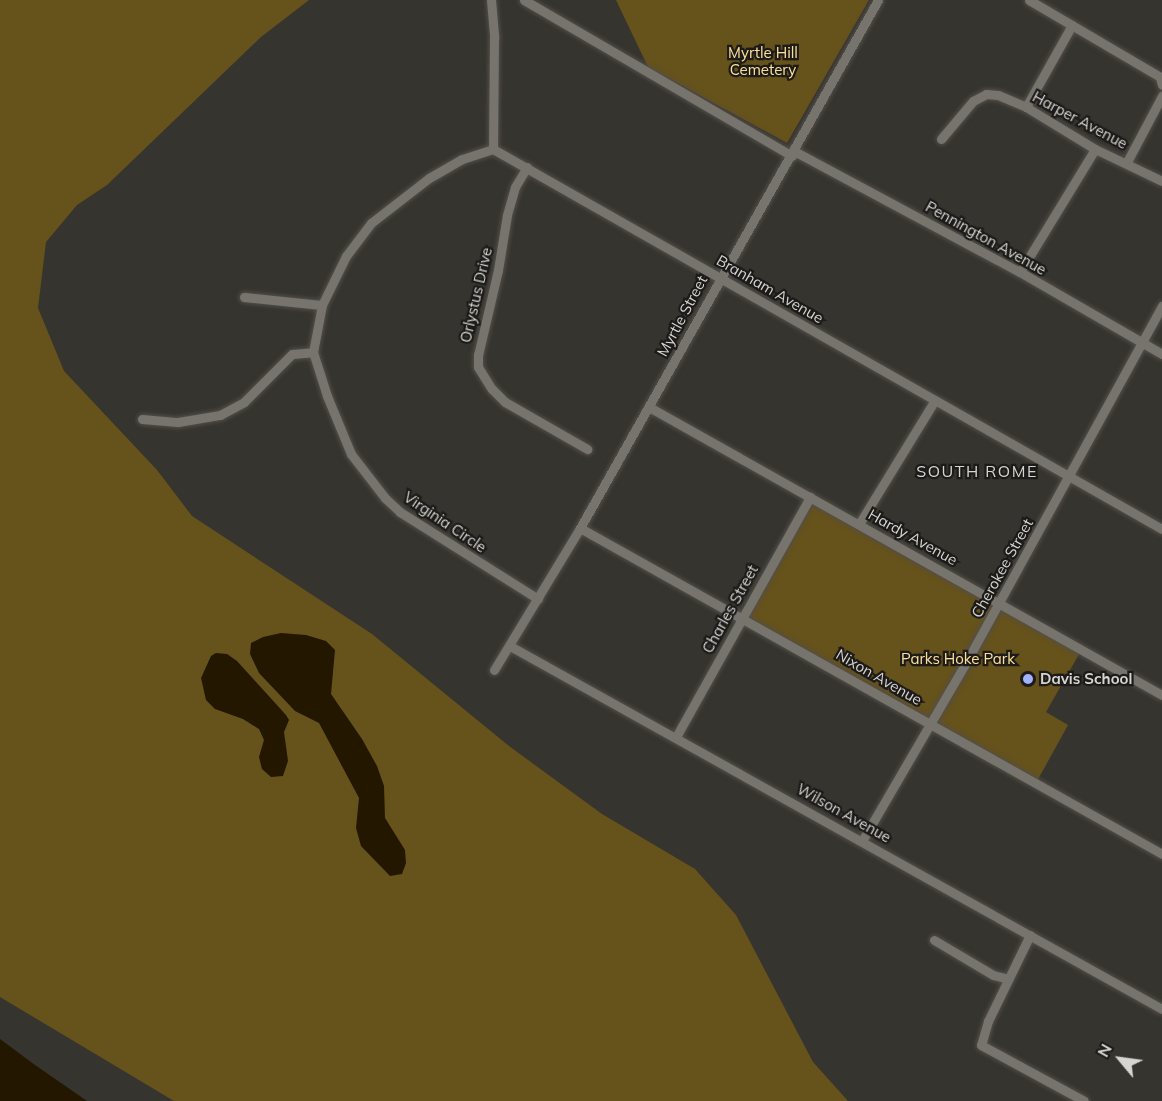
<!DOCTYPE html>
<style>
body{margin:0}
#map{position:relative;width:1162px;height:1101px;overflow:hidden;background:#36342e;font-family:Mulish,sans-serif}
div>[style]{position:absolute}
.green>*{inset:0;background:#66521b}
.water>*{inset:0;background:#231700}
.roads{filter:drop-shadow(0 0 2px #524f4a) drop-shadow(0 0 2px #524f4a)}
.street>*{height:9px;margin:-4.5px;padding:0 4.5px;transform-origin:4.5px;border-radius:4.5px;background:#77746d}
.dots>*{width:16px;height:16px;translate:-50% -50%;box-sizing:border-box;border:3px solid #1d1b19;border-radius:50%}
span{translate:-50% -50%;white-space:nowrap;text-align:center;line-height:1.15;-webkit-text-stroke:4.5px #1d1b19;paint-order:stroke}
.park-label{font-size:15px;color:#fce09a}
.street-label{font-size:15px;color:#d6d5d1}
.poi-label{font-size:15px;color:#d6d5d1;font-weight:700}
.left{translate:0 -50%;text-align:left}
.neighbourhood-label{font-size:16px;color:#d6d5d1;letter-spacing:1.5px}
.north{position:absolute;left:1090px;top:1029px;width:60px;height:60px;-webkit-text-stroke:4px #1d1b19;paint-order:stroke;rotate:299deg;font-size:16px;font-weight:700;line-height:24px;text-align:center;color:#d6d5d1}
.north::after{content:'';display:block;margin:auto;width:21px;height:27px;background:#d6d5d1;clip-path:polygon(50% 0,100% 100%,50% 72%,0 100%)}
</style>
<div id="map">
<div class="green">
<i style="clip-path:polygon(0 0,309px 0,261px 37px,107px 185px,77px 205px,46px 242px,38px 308px,64px 371px,157px 470px,192px 516px,372px 634px,509px 746px,602px 814px,695px 869px,736px 915px,813px 1062px,848px 1101px,174px 1101px,0 997px)"></i>
<i style="clip-path:polygon(616px 0,869px 0,787px 143px,648px 67px)"></i>
<i style="clip-path:polygon(810px 497px,1082px 649px,1046px 712px,1068px 725px,1036px 783px,743px 617px)"></i>
</div>
<div class="water">
<i style="clip-path:polygon(281px 633px,306px 635px,326px 641px,335px 650px,331px 694px,362px 739px,377px 766px,384px 786px,385px 818px,405px 850px,406px 863px,402px 874px,390px 876px,361px 846px,356px 828px,359px 798px,319px 723px,295px 711px,259px 673px,250px 654px,251px 643px,263px 637px)"></i>
<i style="clip-path:polygon(216px 653px,227px 654px,237px 661px,286px 715px,289px 720px,284px 732px,288px 761px,283px 776px,271px 777px,262px 769px,259px 757px,264px 740px,259px 729px,243px 719px,215px 709px,206px 700px,201px 678px,211px 656px)"></i>
<i style="clip-path:polygon(0 1039px,35px 1065px,87px 1101px,0 1101px)"></i>
</div>
<div class="roads">
<div class="street">
<i style="left:491px;top:0;width:38px;rotate:85deg"></i>
<i style="left:494px;top:38px;width:111px;rotate:90.5deg"></i>
<i style="left:524px;top:0;width:310px;rotate:30.2deg"></i>
<i style="left:1029px;top:0;width:152px;rotate:30.4deg"></i>
<i style="left:1160px;top:77px;width:8px;rotate:76deg"></i>
<i style="left:1026px;top:107px;width:94px;rotate:-60.7deg"></i>
<i style="left:941px;top:139px;width:50px;rotate:-49.9deg"></i>
<i style="left:973px;top:101px;width:15px;rotate:-28deg"></i>
<i style="left:986px;top:94px;width:12px;rotate:5deg"></i>
<i style="left:998px;top:95px;width:30px;rotate:23deg"></i>
<i style="left:1026px;top:107px;width:81px;rotate:31.3deg"></i>
<i style="left:1095px;top:149px;width:74px;rotate:25.5deg"></i>
<i style="left:493px;top:149px;width:769px;rotate:29.6deg"></i>
<i style="left:493px;top:149px;width:33px;rotate:162deg"></i>
<i style="left:462px;top:159px;width:38px;rotate:150deg"></i>
<i style="left:429px;top:178px;width:73px;rotate:142.2deg"></i>
<i style="left:371px;top:223px;width:41px;rotate:127.1deg"></i>
<i style="left:346px;top:256px;width:55px;rotate:116.1deg"></i>
<i style="left:322px;top:305px;width:48px;rotate:100.8deg"></i>
<i style="left:313px;top:352px;width:46px;rotate:72.3deg"></i>
<i style="left:327px;top:396px;width:63px;rotate:67.5deg"></i>
<i style="left:351px;top:454px;width:56px;rotate:52.3deg"></i>
<i style="left:385px;top:498px;width:21px;rotate:43deg"></i>
<i style="left:400px;top:512px;width:163px;rotate:32.2deg"></i>
<i style="left:794px;top:151px;width:256px;rotate:28.2deg"></i>
<i style="left:1020px;top:272px;width:164px;rotate:30deg"></i>
<i style="left:1127px;top:162px;width:75px;rotate:-62.1deg"></i>
<i style="left:527px;top:167px;width:23px;rotate:121deg"></i>
<i style="left:515px;top:187px;width:29px;rotate:106deg"></i>
<i style="left:507px;top:215px;width:56px;rotate:99.3deg"></i>
<i style="left:498px;top:270px;width:87px;rotate:103.2deg"></i>
<i style="left:478px;top:355px;width:12px;rotate:90deg"></i>
<i style="left:478px;top:367px;width:26px;rotate:58deg"></i>
<i style="left:492px;top:389px;width:18px;rotate:45deg"></i>
<i style="left:505px;top:402px;width:95px;rotate:29.8deg"></i>
<i style="left:1020px;top:272px;width:144px;rotate:-58.6deg"></i>
<i style="left:244px;top:297px;width:78px;rotate:5.9deg"></i>
<i style="left:649px;top:407px;width:588px;rotate:29.31deg"></i>
<i style="left:142px;top:419px;width:36px;rotate:5deg"></i>
<i style="left:178px;top:422px;width:43px;rotate:-9.5deg"></i>
<i style="left:220px;top:415px;width:27px;rotate:-28deg"></i>
<i style="left:244px;top:402px;width:68px;rotate:-45deg"></i>
<i style="left:292px;top:354px;width:21px;rotate:-5deg"></i>
<i style="left:859px;top:524px;width:145px;rotate:-58.5deg"></i>
<i style="left:580px;top:528px;width:667px;rotate:29.25deg"></i>
<i style="left:510px;top:646px;width:746px;rotate:29.11deg"></i>
<i style="left:494px;top:670px;width:166px;rotate:-58.8deg"></i>
<i style="left:580px;top:528px;width:606px;rotate:-60.56deg"></i>
<i style="left:676px;top:737px;width:275px;rotate:-60.8deg"></i>
<i style="left:862px;top:841px;width:213px;rotate:-59.8deg"></i>
<i style="left:969px;top:657px;width:401px;rotate:-61.2deg"></i>
<i style="left:1030px;top:935px;width:96px;rotate:116deg"></i>
<i style="left:988px;top:1021px;width:25px;rotate:106deg"></i>
<i style="left:981px;top:1045px;width:117px;rotate:28.5deg"></i>
<i style="left:934px;top:940px;width:69px;rotate:30.7deg"></i>
<i style="left:993px;top:975px;width:16px;rotate:14deg"></i>
</div>
</div>
<div class="dots">
<i style="left:1028px;top:679px;background:#a3b2fd"></i>
</div>
<div class="park-label">
<span style="left:763px;top:61px">Myrtle Hill<br>Cemetery</span>
<span style="left:958px;top:659px">Parks Hoke Park</span>
</div>
<div class="street-label">
<span style="left:1080px;top:120px;rotate:28deg">Harper Avenue</span>
<span style="left:986px;top:238px;rotate:29deg">Pennington Avenue</span>
<span style="left:770px;top:289px;rotate:30deg">Branham Avenue</span>
<span style="left:476px;top:295px;rotate:-77deg">Orlystus Drive</span>
<span style="left:682px;top:316px;rotate:-62deg">Myrtle Street</span>
<span style="left:445px;top:522px;rotate:34deg">Virginia Circle</span>
<span style="left:913px;top:537px;rotate:29deg">Hardy Avenue</span>
<span style="left:1002px;top:568px;rotate:-61deg">Cherokee Street</span>
<span style="left:730px;top:609px;rotate:-61deg">Charles Street</span>
<span style="left:879px;top:677px;rotate:30deg">Nixon Avenue</span>
<span style="left:844px;top:813px;rotate:29deg">Wilson Avenue</span>
</div>
<div class="poi-label">
<span class="left" style="left:1040px;top:679px">Davis School</span>
</div>
<div class="neighbourhood-label">
<span style="left:977px;top:471px">SOUTH ROME</span>
</div>
<div class="north">N</div>
</div>
